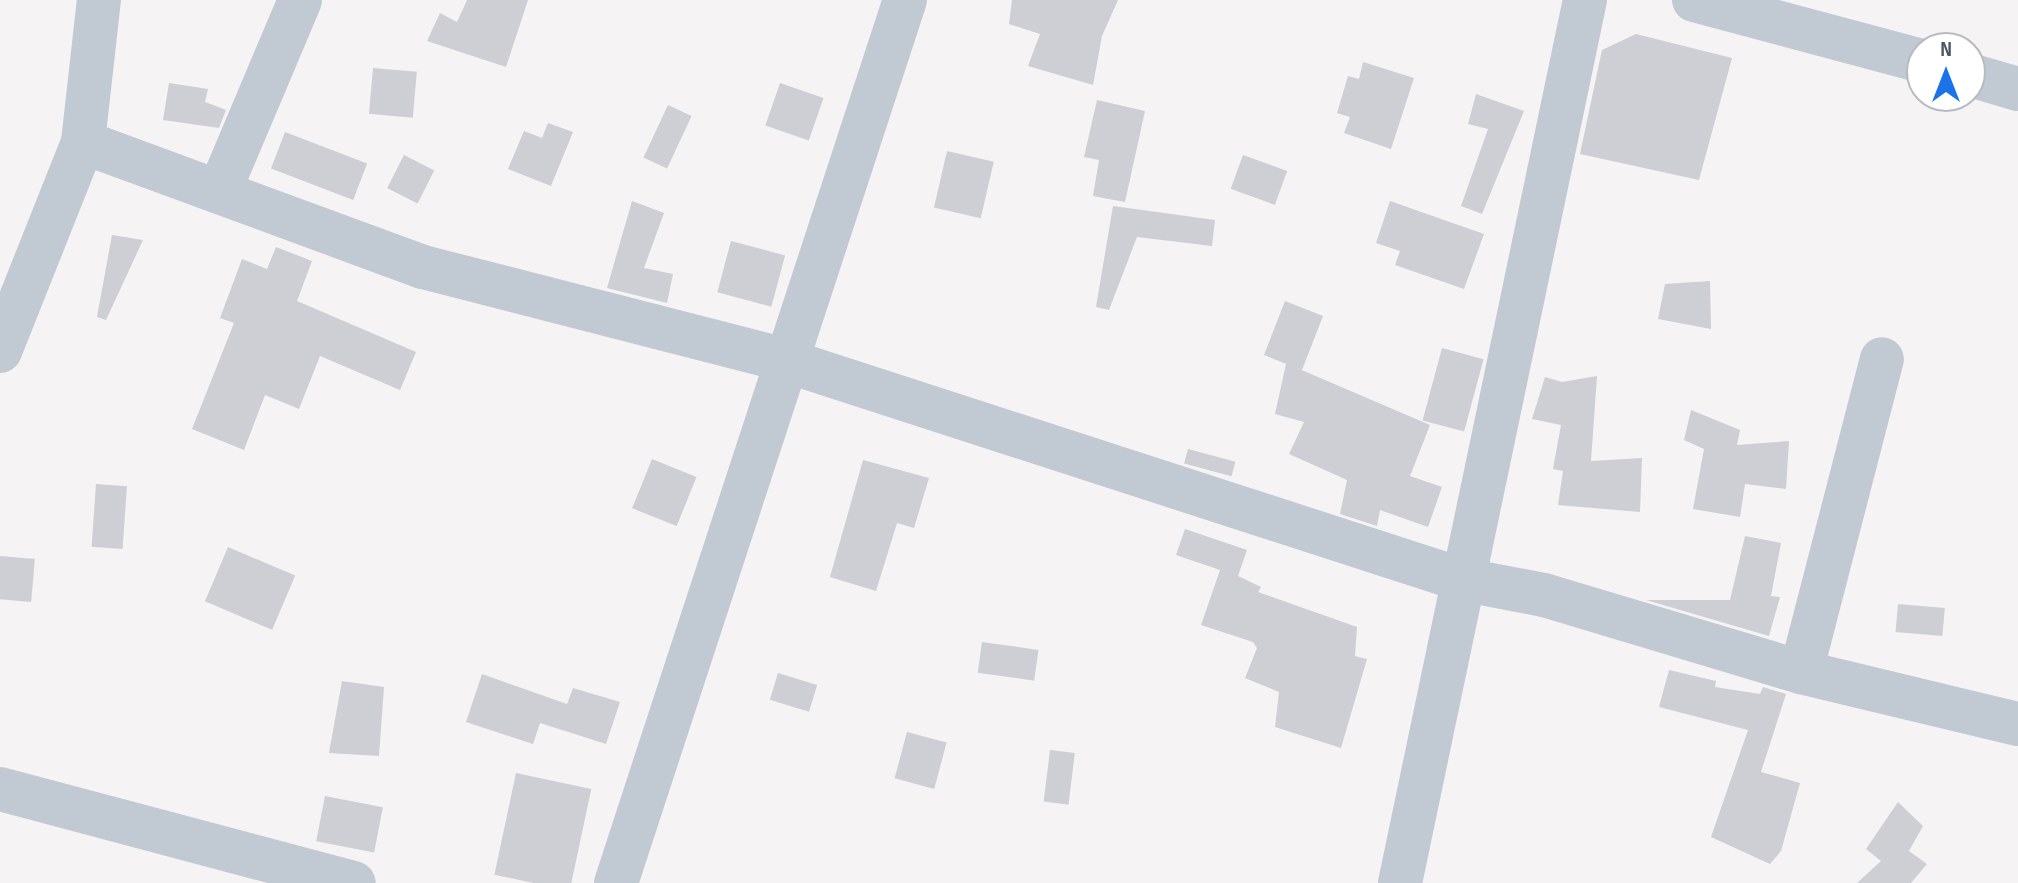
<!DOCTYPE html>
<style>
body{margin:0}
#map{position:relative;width:2018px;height:883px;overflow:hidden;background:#f5f3f3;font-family:"Sofia Sans Condensed",sans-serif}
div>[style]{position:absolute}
.building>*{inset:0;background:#cdcfd5;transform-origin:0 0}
.minor>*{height:44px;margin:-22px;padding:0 22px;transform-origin:22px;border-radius:22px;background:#c1cad2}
span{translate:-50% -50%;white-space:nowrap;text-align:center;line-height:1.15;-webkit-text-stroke:6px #fff;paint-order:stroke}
.north{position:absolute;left:1906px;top:32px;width:80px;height:80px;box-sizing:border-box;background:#fff;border:2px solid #b7bbc0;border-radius:50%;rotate:0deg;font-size:22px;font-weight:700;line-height:32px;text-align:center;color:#4a5661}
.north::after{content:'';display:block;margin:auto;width:28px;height:36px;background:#1a73e8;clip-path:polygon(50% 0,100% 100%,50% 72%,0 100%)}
</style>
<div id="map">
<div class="building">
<i style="clip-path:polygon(467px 0,528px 0,506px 67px,427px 41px,440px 13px,457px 22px)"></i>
<i style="clip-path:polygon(1012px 0,1118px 0,1102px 36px,1093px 85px,1028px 66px,1040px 34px,1009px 24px)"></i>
<i style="clip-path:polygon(1636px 34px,1732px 58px,1699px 180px,1580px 154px,1602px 50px)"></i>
<i style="clip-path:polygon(1363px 62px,1414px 78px,1391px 149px,1344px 133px,1350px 117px,1337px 113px,1348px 76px,1359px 79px)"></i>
<i style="left:373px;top:68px;width:44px;height:46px;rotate:5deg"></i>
<i style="clip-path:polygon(169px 83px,208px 89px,205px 102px,226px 110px,219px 128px,163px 120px)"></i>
<i style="left:780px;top:83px;width:46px;height:45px;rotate:19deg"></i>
<i style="clip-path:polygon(1476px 94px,1524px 111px,1482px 214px,1461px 206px,1488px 129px,1468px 124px)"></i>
<i style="clip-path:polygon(1097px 100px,1145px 111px,1125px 202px,1093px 196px,1099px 160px,1084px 157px)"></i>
<i style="left:668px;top:105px;width:26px;height:58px;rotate:25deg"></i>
<i style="clip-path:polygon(548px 123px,573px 132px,551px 186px,508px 169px,524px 131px,542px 138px)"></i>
<i style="left:285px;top:132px;width:88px;height:39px;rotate:21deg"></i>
<i style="left:947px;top:151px;width:48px;height:58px;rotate:13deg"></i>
<i style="left:404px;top:155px;width:34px;height:37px;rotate:27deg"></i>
<i style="left:1243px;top:155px;width:47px;height:36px;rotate:20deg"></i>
<i style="clip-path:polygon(632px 201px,664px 213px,644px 268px,673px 274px,667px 303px,607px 288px)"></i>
<i style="clip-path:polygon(1390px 201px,1484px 234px,1464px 289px,1395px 265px,1400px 251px,1376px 243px)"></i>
<i style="clip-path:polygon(1113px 206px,1215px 220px,1212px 246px,1137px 237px,1109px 310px,1096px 307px)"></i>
<i style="clip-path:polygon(112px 235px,143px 240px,106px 320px,97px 317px)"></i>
<i style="left:731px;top:241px;width:56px;height:53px;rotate:15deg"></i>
<i style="clip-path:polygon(276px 247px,312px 261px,297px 301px,416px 352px,400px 390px,320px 356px,299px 409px,265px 395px,244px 450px,192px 429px,234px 323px,220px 318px,242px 259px,267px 269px)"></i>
<i style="clip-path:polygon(1710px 281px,1711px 329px,1658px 319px,1665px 284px)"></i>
<i style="clip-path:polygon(1285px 301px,1323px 316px,1302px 370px,1290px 365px,1430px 425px,1410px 476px,1442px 487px,1428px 527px,1380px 510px,1377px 526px,1340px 514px,1347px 480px,1289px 454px,1304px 422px,1275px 414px,1286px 364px,1264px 355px)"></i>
<i style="left:1442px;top:348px;width:43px;height:75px;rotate:15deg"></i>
<i style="clip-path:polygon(1597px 376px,1591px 461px,1642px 458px,1640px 512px,1558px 505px,1563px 471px,1553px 469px,1561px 425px,1532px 419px,1545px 377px,1562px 382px)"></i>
<i style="clip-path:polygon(1691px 410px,1740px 430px,1737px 445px,1789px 441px,1786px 489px,1745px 484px,1740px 517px,1693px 509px,1704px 449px,1684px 440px)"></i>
<i style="left:1188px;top:449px;width:49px;height:15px;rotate:15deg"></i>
<i style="left:652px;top:459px;width:48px;height:53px;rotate:22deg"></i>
<i style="clip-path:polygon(863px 460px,929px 478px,914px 528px,897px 523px,876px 591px,830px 577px)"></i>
<i style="left:96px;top:484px;width:31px;height:63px;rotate:4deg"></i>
<i style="clip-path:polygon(1185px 529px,1247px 550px,1238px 576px,1261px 587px,1258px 592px,1357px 627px,1355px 656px,1367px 659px,1341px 748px,1275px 727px,1279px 692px,1245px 678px,1257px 648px,1253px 642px,1201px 625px,1220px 570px,1176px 555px)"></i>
<i style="clip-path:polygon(1745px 536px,1781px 543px,1771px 596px,1780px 597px,1769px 636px,1646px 600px,1730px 600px)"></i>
<i style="left:228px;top:547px;width:73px;height:59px;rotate:23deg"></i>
<i style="left:0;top:556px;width:35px;height:43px;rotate:5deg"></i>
<i style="left:1898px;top:604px;width:47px;height:28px;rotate:5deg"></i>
<i style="left:982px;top:642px;width:57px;height:31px;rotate:8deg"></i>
<i style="clip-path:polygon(1669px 670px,1716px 681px,1715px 687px,1760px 694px,1763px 687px,1786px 694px,1761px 772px,1800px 783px,1781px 851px,1770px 864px,1711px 837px,1748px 730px,1659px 707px)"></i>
<i style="left:778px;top:673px;width:41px;height:28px;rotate:17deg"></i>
<i style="clip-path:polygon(482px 674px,567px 704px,573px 688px,620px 702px,606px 744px,540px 723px,533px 744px,466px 722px)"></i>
<i style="clip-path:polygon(342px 681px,384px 687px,379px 756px,329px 753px)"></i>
<i style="left:907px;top:732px;width:41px;height:48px;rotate:15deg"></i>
<i style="left:1050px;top:750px;width:25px;height:52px;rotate:7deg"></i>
<i style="left:516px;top:773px;width:77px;height:104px;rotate:12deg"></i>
<i style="left:325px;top:796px;width:59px;height:46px;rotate:11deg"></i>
<i style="clip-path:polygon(1898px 802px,1923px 826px,1909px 851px,1927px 864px,1911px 883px,1857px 883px,1881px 861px,1866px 849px)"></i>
</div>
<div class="minor">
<i style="left:1694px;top:0;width:236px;rotate:15deg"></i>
<i style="left:1970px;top:75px;width:50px;rotate:16.3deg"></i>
<i style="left:83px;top:142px;width:362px;rotate:20.2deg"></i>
<i style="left:423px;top:267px;width:373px;rotate:14.4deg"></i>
<i style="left:784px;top:360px;width:711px;rotate:17.95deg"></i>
<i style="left:1460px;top:579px;width:86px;rotate:10.8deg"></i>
<i style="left:1544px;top:595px;width:268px;rotate:16.7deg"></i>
<i style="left:1801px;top:672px;width:223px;rotate:13.5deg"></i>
<i style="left:219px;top:192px;width:208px;rotate:-67.1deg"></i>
<i style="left:0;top:351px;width:225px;rotate:-68.3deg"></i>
<i style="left:83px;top:142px;width:143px;rotate:-83.6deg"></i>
<i style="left:1801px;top:672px;width:323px;rotate:-75.5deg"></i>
<i style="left:0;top:789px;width:366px;rotate:14.9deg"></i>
<i style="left:616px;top:883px;width:929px;rotate:-71.88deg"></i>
<i style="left:1400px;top:883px;width:902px;rotate:-78.17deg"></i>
</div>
<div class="north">N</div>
</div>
